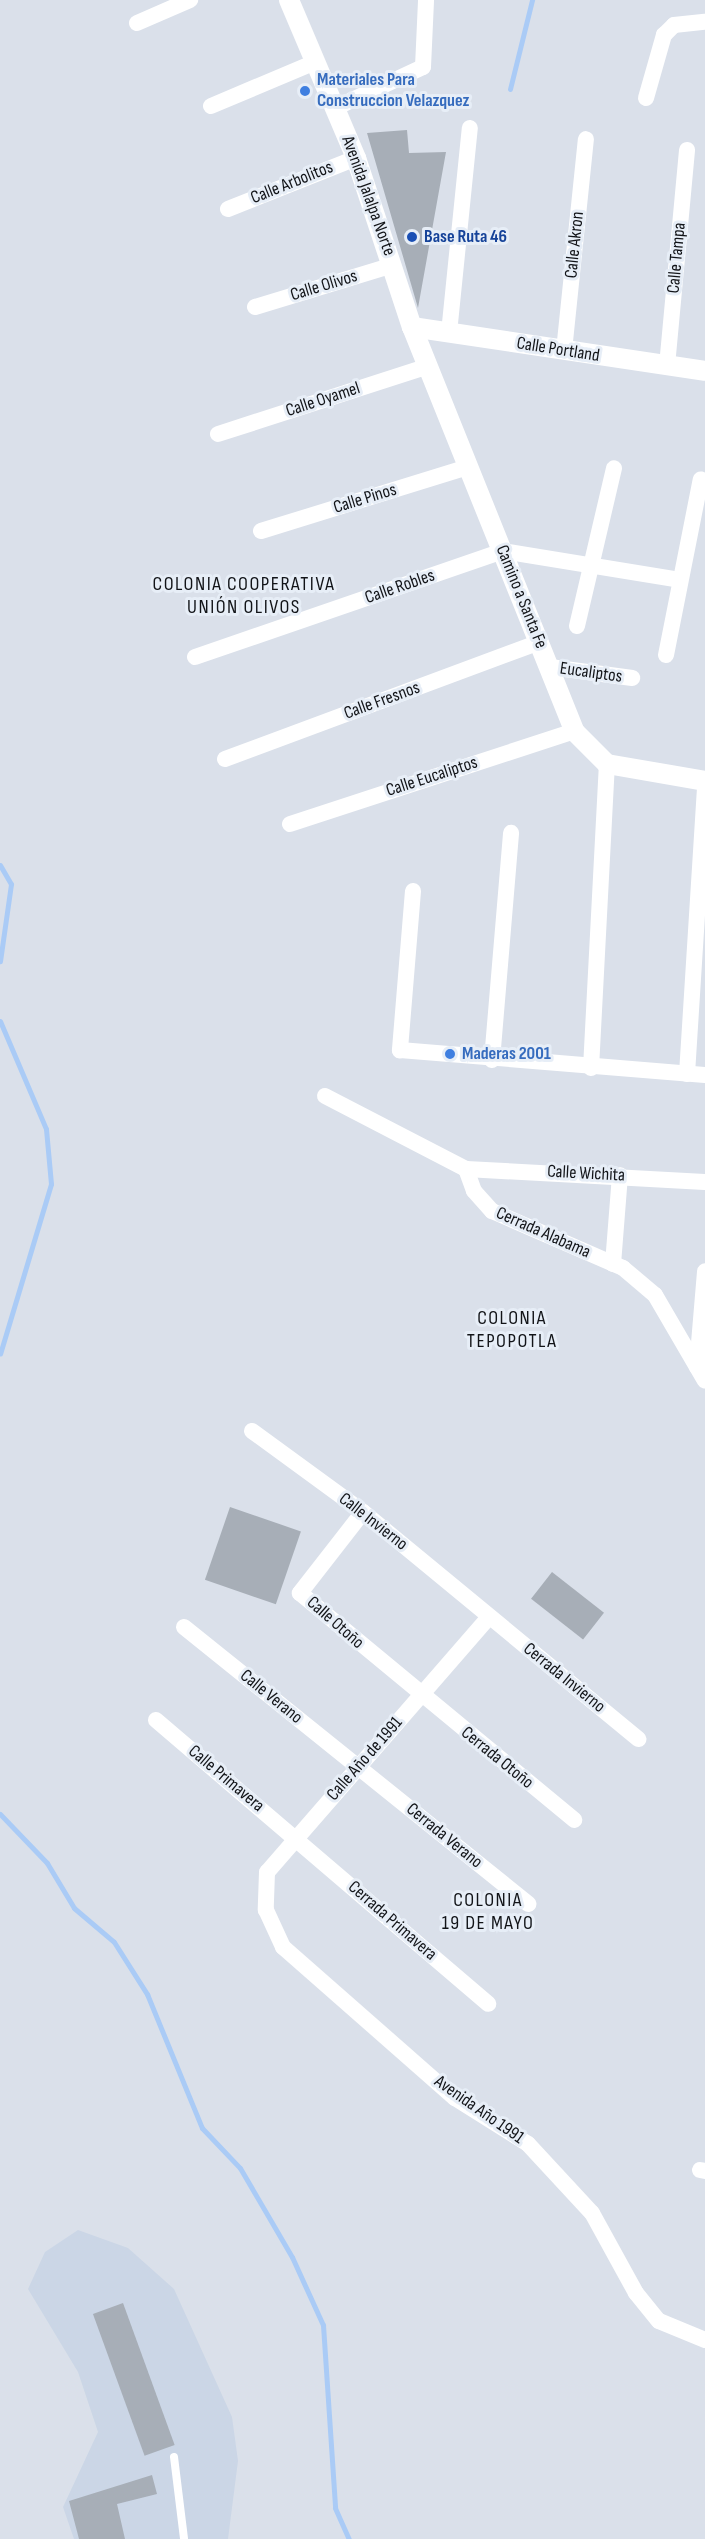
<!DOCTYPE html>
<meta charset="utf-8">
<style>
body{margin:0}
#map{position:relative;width:705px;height:2539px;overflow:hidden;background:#dae0ea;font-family:"Sofia Sans Condensed",sans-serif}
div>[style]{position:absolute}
.built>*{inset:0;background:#cbd6e6}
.stream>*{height:5px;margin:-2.5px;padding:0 2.5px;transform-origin:2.5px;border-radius:2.5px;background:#aacbf6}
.building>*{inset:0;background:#a7aeb7;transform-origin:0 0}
.service>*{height:8px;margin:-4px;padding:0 4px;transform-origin:4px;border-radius:4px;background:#fff}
.minor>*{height:16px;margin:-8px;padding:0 8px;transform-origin:8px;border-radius:8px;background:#fff}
.tertiary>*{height:20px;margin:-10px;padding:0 10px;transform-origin:10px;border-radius:10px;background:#fff}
.dots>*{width:16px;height:16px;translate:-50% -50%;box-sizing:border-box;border:3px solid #e7eef7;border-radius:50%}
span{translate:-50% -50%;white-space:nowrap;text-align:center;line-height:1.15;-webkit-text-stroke:6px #e7eef7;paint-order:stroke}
.shop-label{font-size:18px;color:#366cbe;font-weight:700}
.left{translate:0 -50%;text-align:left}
.street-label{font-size:18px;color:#121418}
.transit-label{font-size:18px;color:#164399;font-weight:700}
.neighbourhood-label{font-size:20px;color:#121418;letter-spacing:1.5px}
</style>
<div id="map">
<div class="built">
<i style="clip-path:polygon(78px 2230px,128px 2248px,174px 2289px,232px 2417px,238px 2461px,228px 2539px,74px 2539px,63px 2507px,98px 2432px,78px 2372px,28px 2289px,45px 2252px)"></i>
</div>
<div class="stream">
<i style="left:510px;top:89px;width:92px;rotate:-76.1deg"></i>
<i style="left:0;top:865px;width:22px;rotate:60deg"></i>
<i style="left:11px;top:884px;width:78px;rotate:98.1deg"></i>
<i style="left:0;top:1021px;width:117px;rotate:66.9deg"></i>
<i style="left:46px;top:1129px;width:55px;rotate:84.8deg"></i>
<i style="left:51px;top:1184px;width:177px;rotate:106.7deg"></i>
<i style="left:0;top:1814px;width:68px;rotate:46.2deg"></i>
<i style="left:47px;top:1863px;width:52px;rotate:59deg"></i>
<i style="left:74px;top:1908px;width:52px;rotate:40.4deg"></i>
<i style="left:114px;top:1942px;width:62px;rotate:57.6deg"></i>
<i style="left:147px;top:1994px;width:145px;rotate:67.7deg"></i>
<i style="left:202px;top:2128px;width:55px;rotate:46.5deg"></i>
<i style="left:240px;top:2168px;width:103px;rotate:59.7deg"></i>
<i style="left:292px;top:2257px;width:75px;rotate:65.5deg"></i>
<i style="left:323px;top:2325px;width:183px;rotate:86.2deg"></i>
<i style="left:335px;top:2508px;width:34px;rotate:66deg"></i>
</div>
<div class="building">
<i style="clip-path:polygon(407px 130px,409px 153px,446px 152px,418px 308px,367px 133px)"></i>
<i style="left:230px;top:1507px;width:75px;height:77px;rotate:19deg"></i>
<i style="left:552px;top:1572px;width:66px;height:34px;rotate:38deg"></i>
<i style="left:123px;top:2303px;width:151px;height:32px;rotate:70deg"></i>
<i style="clip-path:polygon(152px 2475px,157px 2494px,117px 2504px,125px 2539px,79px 2539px,69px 2501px)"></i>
</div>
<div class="service">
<i style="left:174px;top:2457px;width:83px;rotate:83deg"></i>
</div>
<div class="minor">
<i style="left:137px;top:23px;width:58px;rotate:-23.5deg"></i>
<i style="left:646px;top:98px;width:66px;rotate:-74.1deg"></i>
<i style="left:664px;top:35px;width:14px;rotate:-45deg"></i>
<i style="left:674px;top:25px;width:31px;rotate:-6deg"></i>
<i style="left:211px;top:106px;width:113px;rotate:-22.9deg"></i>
<i style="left:335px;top:108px;width:97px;rotate:-25deg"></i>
<i style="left:423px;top:67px;width:67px;rotate:-87.4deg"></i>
<i style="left:228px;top:209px;width:138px;rotate:-21.7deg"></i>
<i style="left:255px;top:307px;width:144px;rotate:-16.9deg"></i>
<i style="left:449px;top:333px;width:206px;rotate:-84.2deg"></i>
<i style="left:564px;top:351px;width:213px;rotate:-84.1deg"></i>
<i style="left:667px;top:366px;width:217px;rotate:-84.7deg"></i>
<i style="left:218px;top:434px;width:221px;rotate:-17.9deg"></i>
<i style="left:261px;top:531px;width:217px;rotate:-17.2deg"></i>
<i style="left:577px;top:626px;width:162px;rotate:-76.8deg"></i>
<i style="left:666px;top:655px;width:179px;rotate:-78.8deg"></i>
<i style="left:195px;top:657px;width:326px;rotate:-19deg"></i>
<i style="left:503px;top:551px;width:179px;rotate:9.3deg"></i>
<i style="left:550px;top:667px;width:83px;rotate:7.6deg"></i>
<i style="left:225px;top:759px;width:336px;rotate:-20.4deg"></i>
<i style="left:290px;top:824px;width:299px;rotate:-18.1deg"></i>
<i style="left:413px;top:891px;width:160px;rotate:94.7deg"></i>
<i style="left:400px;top:1050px;width:306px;rotate:4.7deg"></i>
<i style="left:492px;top:1060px;width:228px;rotate:-85.2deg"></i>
<i style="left:591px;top:1068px;width:304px;rotate:-87deg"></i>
<i style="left:687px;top:1074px;width:290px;rotate:-86.4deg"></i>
<i style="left:325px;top:1096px;width:159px;rotate:27.4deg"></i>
<i style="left:466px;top:1169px;width:239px;rotate:3.1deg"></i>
<i style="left:466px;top:1169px;width:23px;rotate:70deg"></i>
<i style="left:474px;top:1191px;width:27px;rotate:48deg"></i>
<i style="left:492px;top:1211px;width:143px;rotate:23.5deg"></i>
<i style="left:623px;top:1268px;width:42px;rotate:40.2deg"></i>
<i style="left:655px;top:1295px;width:99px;rotate:59.8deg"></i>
<i style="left:613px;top:1264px;width:89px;rotate:-85.5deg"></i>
<i style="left:697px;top:1367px;width:96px;rotate:-85.2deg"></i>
<i style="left:252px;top:1431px;width:137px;rotate:36.1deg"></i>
<i style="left:363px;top:1512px;width:357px;rotate:39.5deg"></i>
<i style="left:363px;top:1512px;width:103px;rotate:127.9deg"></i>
<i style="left:300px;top:1593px;width:356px;rotate:39.6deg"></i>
<i style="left:489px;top:1617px;width:338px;rotate:131deg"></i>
<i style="left:267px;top:1872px;width:38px;rotate:92deg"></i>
<i style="left:266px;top:1910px;width:41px;rotate:65.3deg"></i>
<i style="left:283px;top:1947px;width:229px;rotate:41.3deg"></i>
<i style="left:455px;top:2098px;width:86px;rotate:32.2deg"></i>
<i style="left:528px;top:2144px;width:94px;rotate:47.2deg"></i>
<i style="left:592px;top:2213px;width:91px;rotate:61.2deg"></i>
<i style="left:636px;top:2293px;width:36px;rotate:51deg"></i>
<i style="left:659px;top:2321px;width:50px;rotate:22.4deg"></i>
<i style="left:184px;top:1627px;width:442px;rotate:38.8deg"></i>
<i style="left:156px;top:1720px;width:437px;rotate:40.5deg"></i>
<i style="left:700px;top:2170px;width:5px;rotate:11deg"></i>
</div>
<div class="tertiary">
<i style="left:289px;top:0;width:172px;rotate:67deg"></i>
<i style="left:356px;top:158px;width:178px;rotate:71.7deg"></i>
<i style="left:412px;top:327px;width:435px;rotate:68.1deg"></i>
<i style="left:574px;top:731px;width:47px;rotate:45deg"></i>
<i style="left:607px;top:764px;width:99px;rotate:9.8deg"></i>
<i style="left:412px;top:327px;width:296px;rotate:8.5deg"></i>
</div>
<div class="dots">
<i style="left:305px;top:91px;background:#3f7fe0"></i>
<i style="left:412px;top:237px;background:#1a4fb4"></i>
<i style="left:450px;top:1054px;background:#3f7fe0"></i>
</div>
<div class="shop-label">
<span class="left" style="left:317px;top:91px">Materiales Para<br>Construccion Velazquez</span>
<span class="left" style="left:462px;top:1054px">Maderas 2001</span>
</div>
<div class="street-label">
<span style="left:292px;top:183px;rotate:-22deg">Calle Arbolitos</span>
<span style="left:368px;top:196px;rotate:70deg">Avenida Jalalpa Norte</span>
<span style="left:575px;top:245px;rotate:-84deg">Calle Akron</span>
<span style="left:677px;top:258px;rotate:-85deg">Calle Tampa</span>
<span style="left:324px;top:286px;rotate:-17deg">Calle Olivos</span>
<span style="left:558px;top:350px;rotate:9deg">Calle Portland</span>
<span style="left:323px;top:400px;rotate:-18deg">Calle Oyamel</span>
<span style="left:365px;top:499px;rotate:-17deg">Calle Pinos</span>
<span style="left:400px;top:587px;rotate:-19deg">Calle Robles</span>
<span style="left:521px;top:597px;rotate:68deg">Camino a Santa Fe</span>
<span style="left:591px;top:673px;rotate:8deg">Eucaliptos</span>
<span style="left:382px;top:701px;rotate:-20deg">Calle Fresnos</span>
<span style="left:432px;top:777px;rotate:-18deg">Calle Eucaliptos</span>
<span style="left:586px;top:1174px;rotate:3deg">Calle Wichita</span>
<span style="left:543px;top:1233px;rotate:24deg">Cerrada Alabama</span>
<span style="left:373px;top:1522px;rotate:38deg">Calle Invierno</span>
<span style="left:335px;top:1623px;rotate:41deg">Calle Otoño</span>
<span style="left:564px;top:1678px;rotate:39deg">Cerrada Invierno</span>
<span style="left:271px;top:1697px;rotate:39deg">Calle Verano</span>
<span style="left:497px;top:1758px;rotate:39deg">Cerrada Otoño</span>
<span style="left:365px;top:1759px;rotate:-49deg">Calle Año de 1991</span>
<span style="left:226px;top:1779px;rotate:40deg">Calle Primavera</span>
<span style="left:444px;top:1836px;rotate:39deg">Cerrada Verano</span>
<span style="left:392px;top:1921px;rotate:41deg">Cerrada Primavera</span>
<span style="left:479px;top:2110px;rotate:35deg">Avenida Año 1991</span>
</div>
<div class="transit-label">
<span class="left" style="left:424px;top:237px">Base Ruta 46</span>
</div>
<div class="neighbourhood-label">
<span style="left:244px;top:596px">COLONIA COOPERATIVA<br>UNIÓN OLIVOS</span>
<span style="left:512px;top:1330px">COLONIA<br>TEPOPOTLA</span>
<span style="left:488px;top:1912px">COLONIA<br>19 DE MAYO</span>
</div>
</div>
